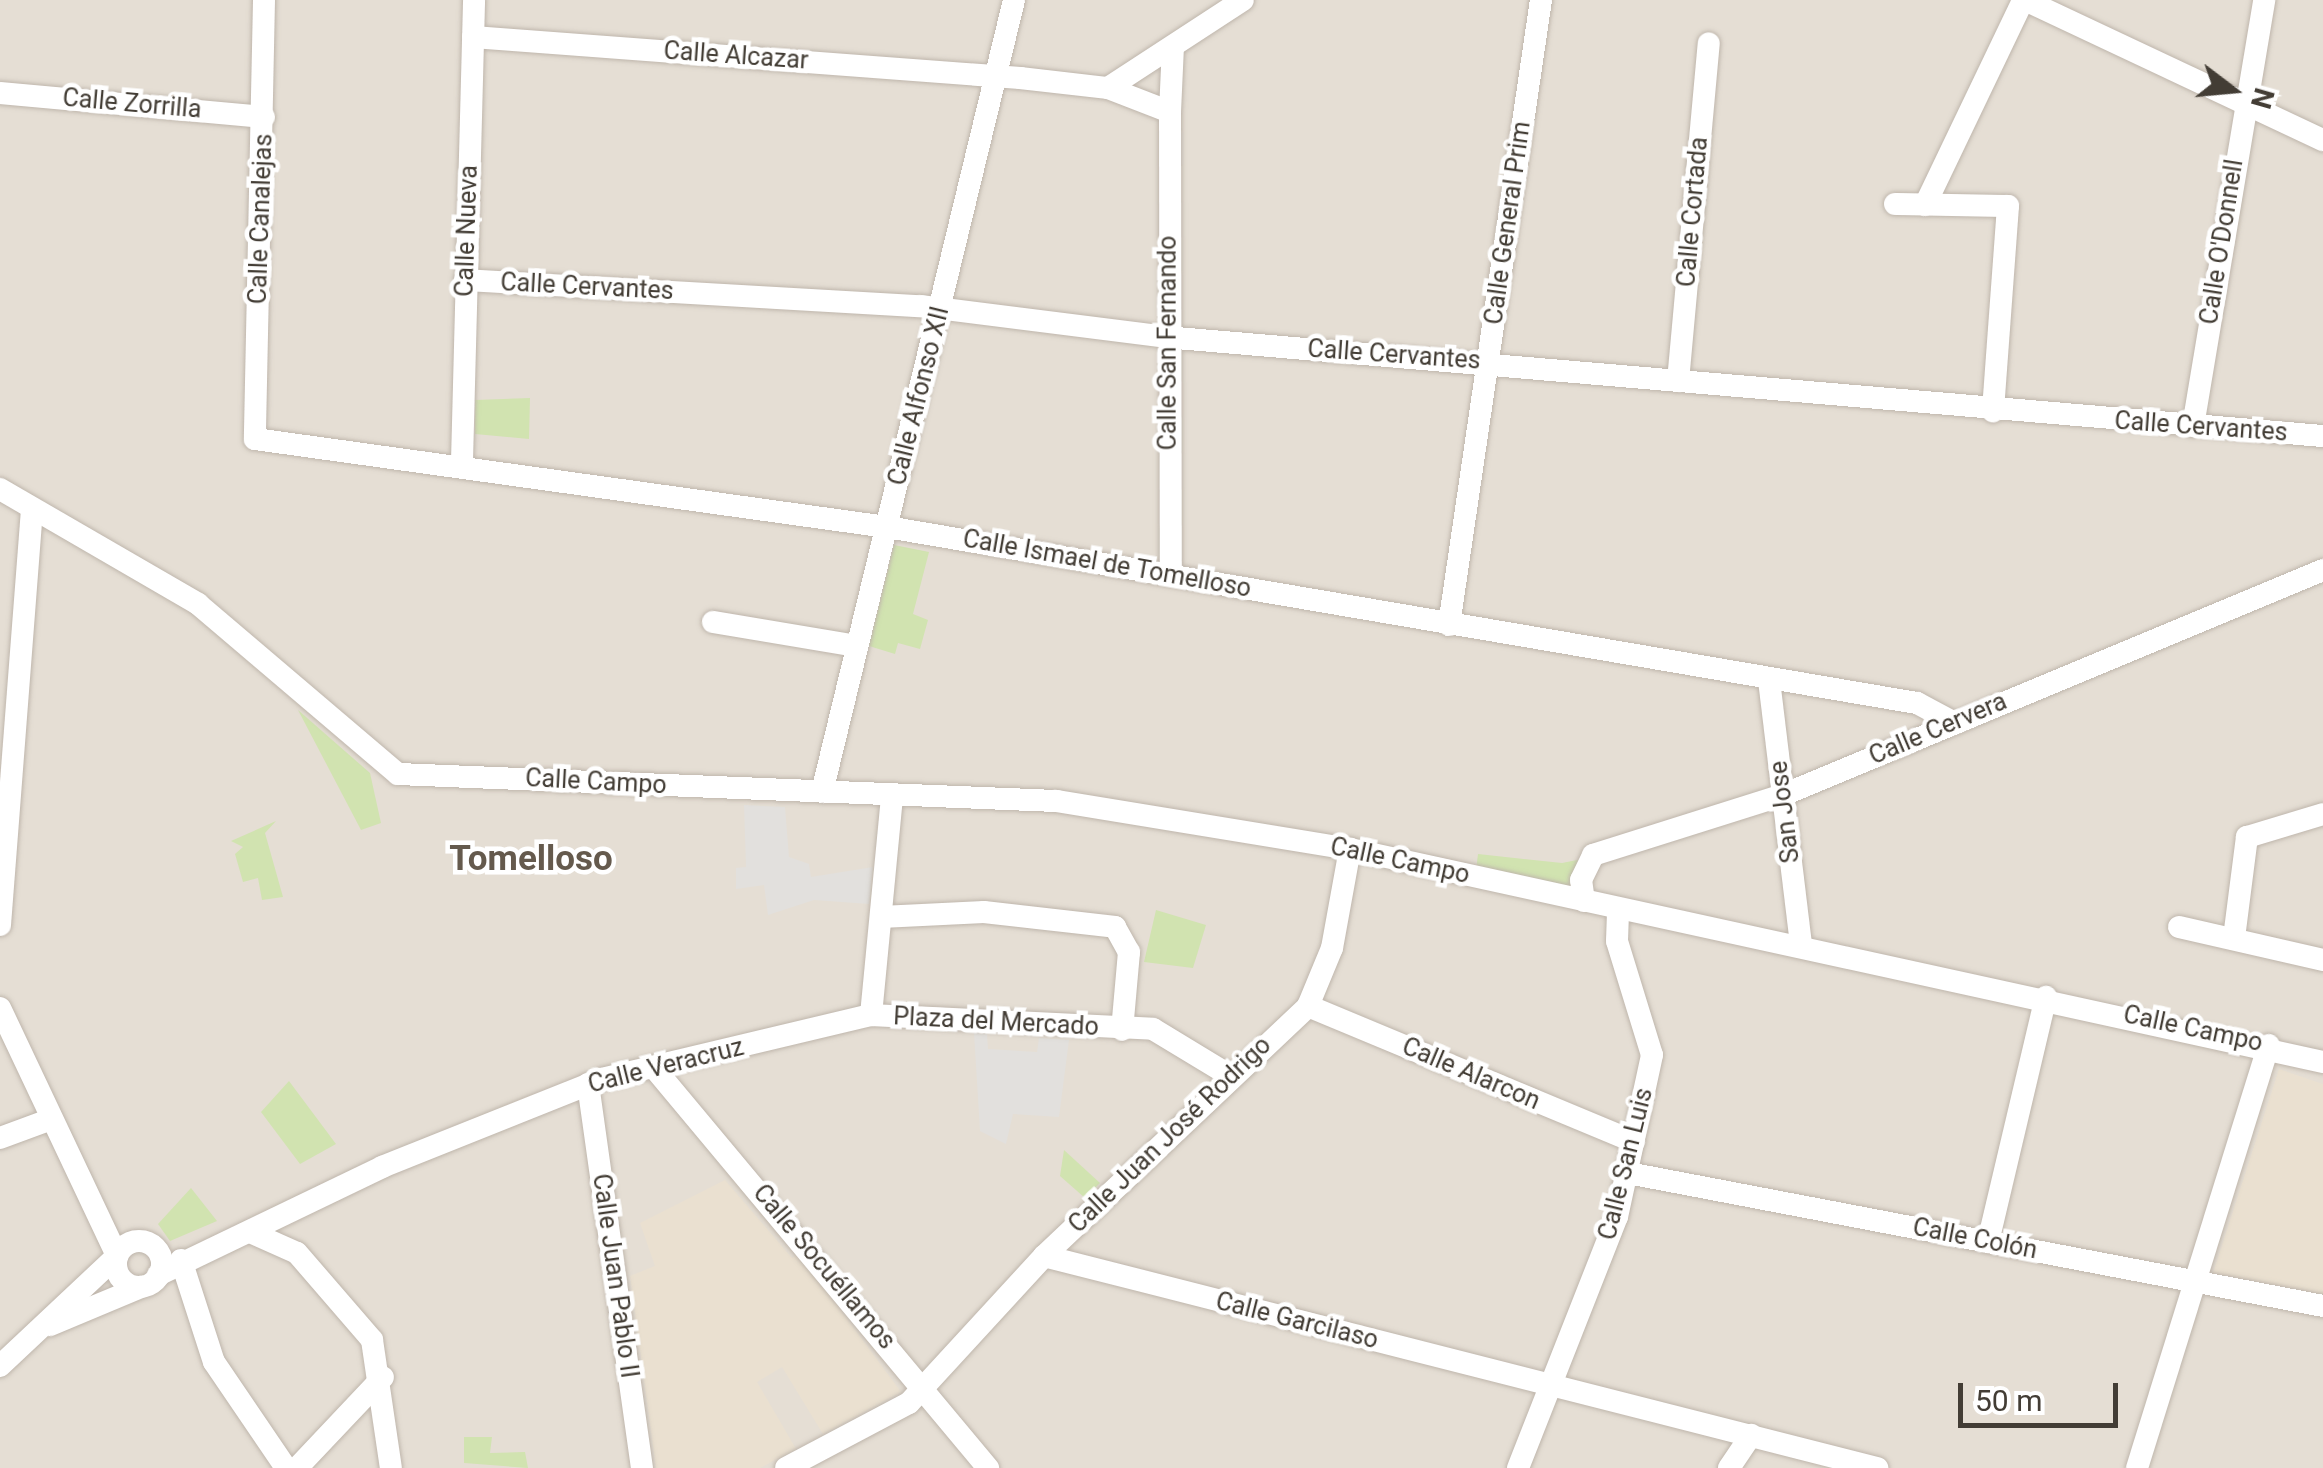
<!DOCTYPE html>
<meta charset="utf-8">
<style>
body{margin:0}
#map{position:relative;width:2323px;height:1468px;overflow:hidden;background:#f1ede5;font-family:Roboto,sans-serif}
div>[style]{position:absolute}
.residential>*{inset:0;background:#e5ded4;transform-origin:0 0}
.education>*{inset:0;background:#eae0d0}
.green>*{inset:0;background:#d1e3b0}
.parking>*{inset:0;background:#e2e0dd}
.roads{filter:drop-shadow(0 0 2px #bfb6ac) drop-shadow(0 0 2px #bfb6ac)}
.minor>*{height:22px;margin:-11px;padding:0 11px;transform-origin:11px;border-radius:11px;background:#fff}
.minor>.ring{margin:-11px;padding:0;box-sizing:content-box;background:none;border:22px solid #fff;border-radius:50%}
span{translate:-50% -50%;white-space:nowrap;text-align:center;line-height:1.15;-webkit-text-stroke:9px #fff;paint-order:stroke}
.street-label{font-size:25px;color:#433d35}
.district-label{font-size:35px;color:#655a4d;font-weight:700}
.north{position:absolute;left:2183px;top:40px;width:100px;height:100px;-webkit-text-stroke:8px #fff;paint-order:stroke;rotate:106deg;font-size:28px;font-weight:700;line-height:40px;text-align:center;color:#433d35}
.north::after{content:'';display:block;margin:auto;width:35px;height:45px;background:#433d35;clip-path:polygon(50% 0,100% 100%,50% 72%,0 100%)}
.scale{position:absolute;left:1958px;top:1383px;width:160px;height:45px;box-sizing:border-box;border:5px solid #433d35;border-top:0;padding-left:12px;font-size:30px;line-height:35px;white-space:nowrap;color:#433d35;-webkit-text-stroke:8px #fff;paint-order:stroke}
</style>
<div id="map">
<div class="residential">
<i style="left:0;top:0;width:2323px;height:1468px"></i>
</div>
<div class="education">
<i style="clip-path:polygon(2279px 1069px,2323px 1084px,2323px 1294px,2213px 1273px)"></i>
<i style="clip-path:polygon(725px 1180px,792px 1258px,799px 1254px,901px 1392px,823px 1434px,782px 1367px,757px 1382px,796px 1449px,760px 1468px,656px 1468px,630px 1276px,655px 1266px,640px 1223px)"></i>
</div>
<div class="green">
<i style="clip-path:polygon(530px 398px,529px 439px,475px 434px,475px 400px)"></i>
<i style="clip-path:polygon(894px 545px,929px 552px,913px 614px,928px 620px,920px 649px,898px 643px,895px 654px,869px 646px)"></i>
<i style="clip-path:polygon(298px 710px,370px 773px,381px 823px,361px 830px)"></i>
<i style="clip-path:polygon(276px 821px,265px 833px,283px 897px,262px 900px,258px 878px,243px 882px,235px 854px,243px 847px,231px 841px)"></i>
<i style="clip-path:polygon(1478px 854px,1562px 863px,1582px 859px,1570px 891px,1476px 870px)"></i>
<i style="clip-path:polygon(1156px 910px,1206px 925px,1193px 968px,1144px 962px)"></i>
<i style="clip-path:polygon(289px 1081px,336px 1144px,300px 1164px,261px 1112px)"></i>
<i style="clip-path:polygon(1064px 1150px,1100px 1183px,1085px 1198px,1060px 1176px)"></i>
<i style="clip-path:polygon(191px 1188px,217px 1221px,170px 1241px,158px 1224px)"></i>
<i style="clip-path:polygon(464px 1437px,492px 1437px,490px 1453px,525px 1452px,528px 1468px,464px 1463px)"></i>
</div>
<div class="parking">
<i style="clip-path:polygon(744px 805px,785px 807px,789px 857px,809px 864px,811px 877px,873px 867px,869px 904px,814px 900px,768px 915px,764px 885px,736px 889px,736px 868px,746px 867px)"></i>
<i style="clip-path:polygon(974px 1033px,987px 1034px,988px 1049px,1037px 1052px,1039px 1038px,1069px 1040px,1059px 1117px,1013px 1114px,1006px 1144px,980px 1131px)"></i>
</div>
<div class="roads">
<div class="minor">
<i style="left:264px;top:0;width:439px;rotate:91.2deg"></i>
<i style="left:255px;top:439px;width:638px;rotate:7.93deg"></i>
<i style="left:887px;top:527px;width:1045px;rotate:9.7deg"></i>
<i style="left:1917px;top:703px;width:40px;rotate:28deg"></i>
<i style="left:2025px;top:0;width:329px;rotate:25.2deg"></i>
<i style="left:473px;top:37px;width:549px;rotate:4.29deg"></i>
<i style="left:1020px;top:78px;width:89px;rotate:6.5deg"></i>
<i style="left:1108px;top:88px;width:66px;rotate:21.2deg"></i>
<i style="left:1170px;top:112px;width:462px;rotate:89.9deg"></i>
<i style="left:1108px;top:88px;width:161px;rotate:-33.1deg"></i>
<i style="left:0;top:93px;width:265px;rotate:5.2deg"></i>
<i style="left:1170px;top:112px;width:65px;rotate:-87.4deg"></i>
<i style="left:1895px;top:204px;width:113px;rotate:1deg"></i>
<i style="left:2008px;top:206px;width:206px;rotate:94.2deg"></i>
<i style="left:1925px;top:205px;width:227px;rotate:-64.4deg"></i>
<i style="left:465px;top:280px;width:457px;rotate:3.3deg"></i>
<i style="left:921px;top:306px;width:246px;rotate:7.2deg"></i>
<i style="left:1165px;top:337px;width:1162px;rotate:4.89deg"></i>
<i style="left:1678px;top:381px;width:339px;rotate:-84.8deg"></i>
<i style="left:2193px;top:426px;width:432px;rotate:-80.5deg"></i>
<i style="left:462px;top:461px;width:461px;rotate:-88.5deg"></i>
<i style="left:0;top:489px;width:229px;rotate:30.1deg"></i>
<i style="left:198px;top:604px;width:262px;rotate:40.4deg"></i>
<i style="left:398px;top:774px;width:659px;rotate:2.35deg"></i>
<i style="left:1056px;top:801px;width:298px;rotate:9.3deg"></i>
<i style="left:1350px;top:849px;width:996px;rotate:12.35deg"></i>
<i style="left:713px;top:622px;width:146px;rotate:9.5deg"></i>
<i style="left:1449px;top:625px;width:632px;rotate:-81.63deg"></i>
<i style="left:1769px;top:680px;width:266px;rotate:83.1deg"></i>
<i style="left:822px;top:792px;width:815px;rotate:-76.37deg"></i>
<i style="left:1584px;top:901px;width:21px;rotate:-98deg"></i>
<i style="left:1581px;top:880px;width:28px;rotate:-64deg"></i>
<i style="left:1593px;top:855px;width:199px;rotate:-17.5deg"></i>
<i style="left:1783px;top:795px;width:585px;rotate:-22.62deg"></i>
<i style="left:881px;top:917px;width:103px;rotate:-2.8deg"></i>
<i style="left:984px;top:912px;width:132px;rotate:6.5deg"></i>
<i style="left:1115px;top:927px;width:29px;rotate:61deg"></i>
<i style="left:1129px;top:952px;width:78px;rotate:95.1deg"></i>
<i style="left:0;top:925px;width:417px;rotate:-85.6deg"></i>
<i style="left:2179px;top:927px;width:148px;rotate:12.9deg"></i>
<i style="left:2234px;top:938px;width:102px;rotate:-82.7deg"></i>
<i style="left:2247px;top:837px;width:79px;rotate:-16.8deg"></i>
<i style="left:1308px;top:1006px;width:353px;rotate:22.6deg"></i>
<i style="left:0;top:1008px;width:274px;rotate:64.7deg"></i>
<i style="left:117px;top:1256px;width:161px;rotate:136.8deg"></i>
<i style="left:871px;top:1015px;width:220px;rotate:-84.5deg"></i>
<i style="left:655px;top:1069px;width:520px;rotate:50.15deg"></i>
<i style="left:588px;top:1084px;width:388px;rotate:82deg"></i>
<i style="left:0;top:1138px;width:52px;rotate:-20.2deg"></i>
<i style="left:1628px;top:1173px;width:708px;rotate:10.83deg"></i>
<i style="left:250px;top:1232px;width:51px;rotate:24.1deg"></i>
<i style="left:297px;top:1253px;width:115px;rotate:49.2deg"></i>
<i style="left:372px;top:1340px;width:129px;rotate:81.6deg"></i>
<i class="ring" style="left:116px;top:1241px;width:24px;height:24px"></i>
<i style="left:1988px;top:1242px;width:252px;rotate:-76.7deg"></i>
<i style="left:1044px;top:1256px;width:860px;rotate:14.28deg"></i>
<i style="left:181px;top:1260px;width:107px;rotate:72.1deg"></i>
<i style="left:214px;top:1362px;width:128px;rotate:55.8deg"></i>
<i style="left:158px;top:1275px;width:249px;rotate:-25.7deg"></i>
<i style="left:382px;top:1167px;width:237px;rotate:-21.8deg"></i>
<i style="left:602px;top:1079px;width:277px;rotate:-13.4deg"></i>
<i style="left:871px;top:1015px;width:282px;rotate:2.8deg"></i>
<i style="left:1153px;top:1029px;width:89px;rotate:31.2deg"></i>
<i style="left:50px;top:1325px;width:99px;rotate:-22.7deg"></i>
<i style="left:297px;top:1468px;width:125px;rotate:-46.6deg"></i>
<i style="left:786px;top:1468px;width:139px;rotate:-27.9deg"></i>
<i style="left:909px;top:1403px;width:200px;rotate:-47.4deg"></i>
<i style="left:1044px;top:1256px;width:364px;rotate:-43.4deg"></i>
<i style="left:1308px;top:1006px;width:63px;rotate:-67.5deg"></i>
<i style="left:1332px;top:948px;width:101px;rotate:-79.7deg"></i>
<i style="left:1518px;top:1468px;width:270px;rotate:-68.5deg"></i>
<i style="left:1617px;top:1217px;width:166px;rotate:-77.8deg"></i>
<i style="left:1652px;top:1055px;width:119px;rotate:-107.1deg"></i>
<i style="left:1617px;top:941px;width:31px;rotate:-88deg"></i>
<i style="left:1729px;top:1468px;width:40px;rotate:-56deg"></i>
<i style="left:2137px;top:1468px;width:443px;rotate:-72.7deg"></i>
</div>
</div>
<div class="street-label">
<span style="left:736px;top:56px;rotate:4deg">Calle Alcazar</span>
<span style="left:132px;top:104px;rotate:5deg">Calle Zorrilla</span>
<span style="left:1693px;top:212px;rotate:-85deg">Calle Cortada</span>
<span style="left:261px;top:219px;rotate:-88deg">Calle Canalejas</span>
<span style="left:1508px;top:223px;rotate:-82deg">Calle General Prim</span>
<span style="left:467px;top:231px;rotate:-88deg">Calle Nueva</span>
<span style="left:2222px;top:242px;rotate:-81deg">Calle O'Donnell</span>
<span style="left:587px;top:287px;rotate:3deg">Calle Cervantes</span>
<span style="left:1168px;top:343px;rotate:-90deg">Calle San Fernando</span>
<span style="left:1394px;top:355px;rotate:4deg">Calle Cervantes</span>
<span style="left:919px;top:396px;rotate:-76deg">Calle Alfonso XII</span>
<span style="left:2201px;top:427px;rotate:4deg">Calle Cervantes</span>
<span style="left:1107px;top:564px;rotate:10deg">Calle Ismael de Tomelloso</span>
<span style="left:1938px;top:729px;rotate:-23deg">Calle Cervera</span>
<span style="left:596px;top:782px;rotate:3deg">Calle Campo</span>
<span style="left:1785px;top:812px;rotate:-97deg">San Jose</span>
<span style="left:1400px;top:861px;rotate:12deg">Calle Campo</span>
<span style="left:996px;top:1022px;rotate:3deg">Plaza del Mercado</span>
<span style="left:2193px;top:1029px;rotate:12deg">Calle Campo</span>
<span style="left:666px;top:1066px;rotate:-14deg">Calle Veracruz</span>
<span style="left:1471px;top:1074px;rotate:23deg">Calle Alarcon</span>
<span style="left:1170px;top:1135px;rotate:-44deg">Calle Juan José Rodrigo</span>
<span style="left:1626px;top:1164px;rotate:-76deg">Calle San Luis</span>
<span style="left:1975px;top:1239px;rotate:11deg">Calle Colón</span>
<span style="left:824px;top:1267px;rotate:50deg">Calle Socuéllamos</span>
<span style="left:615px;top:1276px;rotate:82deg">Calle Juan Pablo II</span>
<span style="left:1297px;top:1321px;rotate:14deg">Calle Garcilaso</span>
</div>
<div class="district-label">
<span style="left:531px;top:859px">Tomelloso</span>
</div>
<div class="north">N</div>
<div class="scale">50 m</div>
</div>
